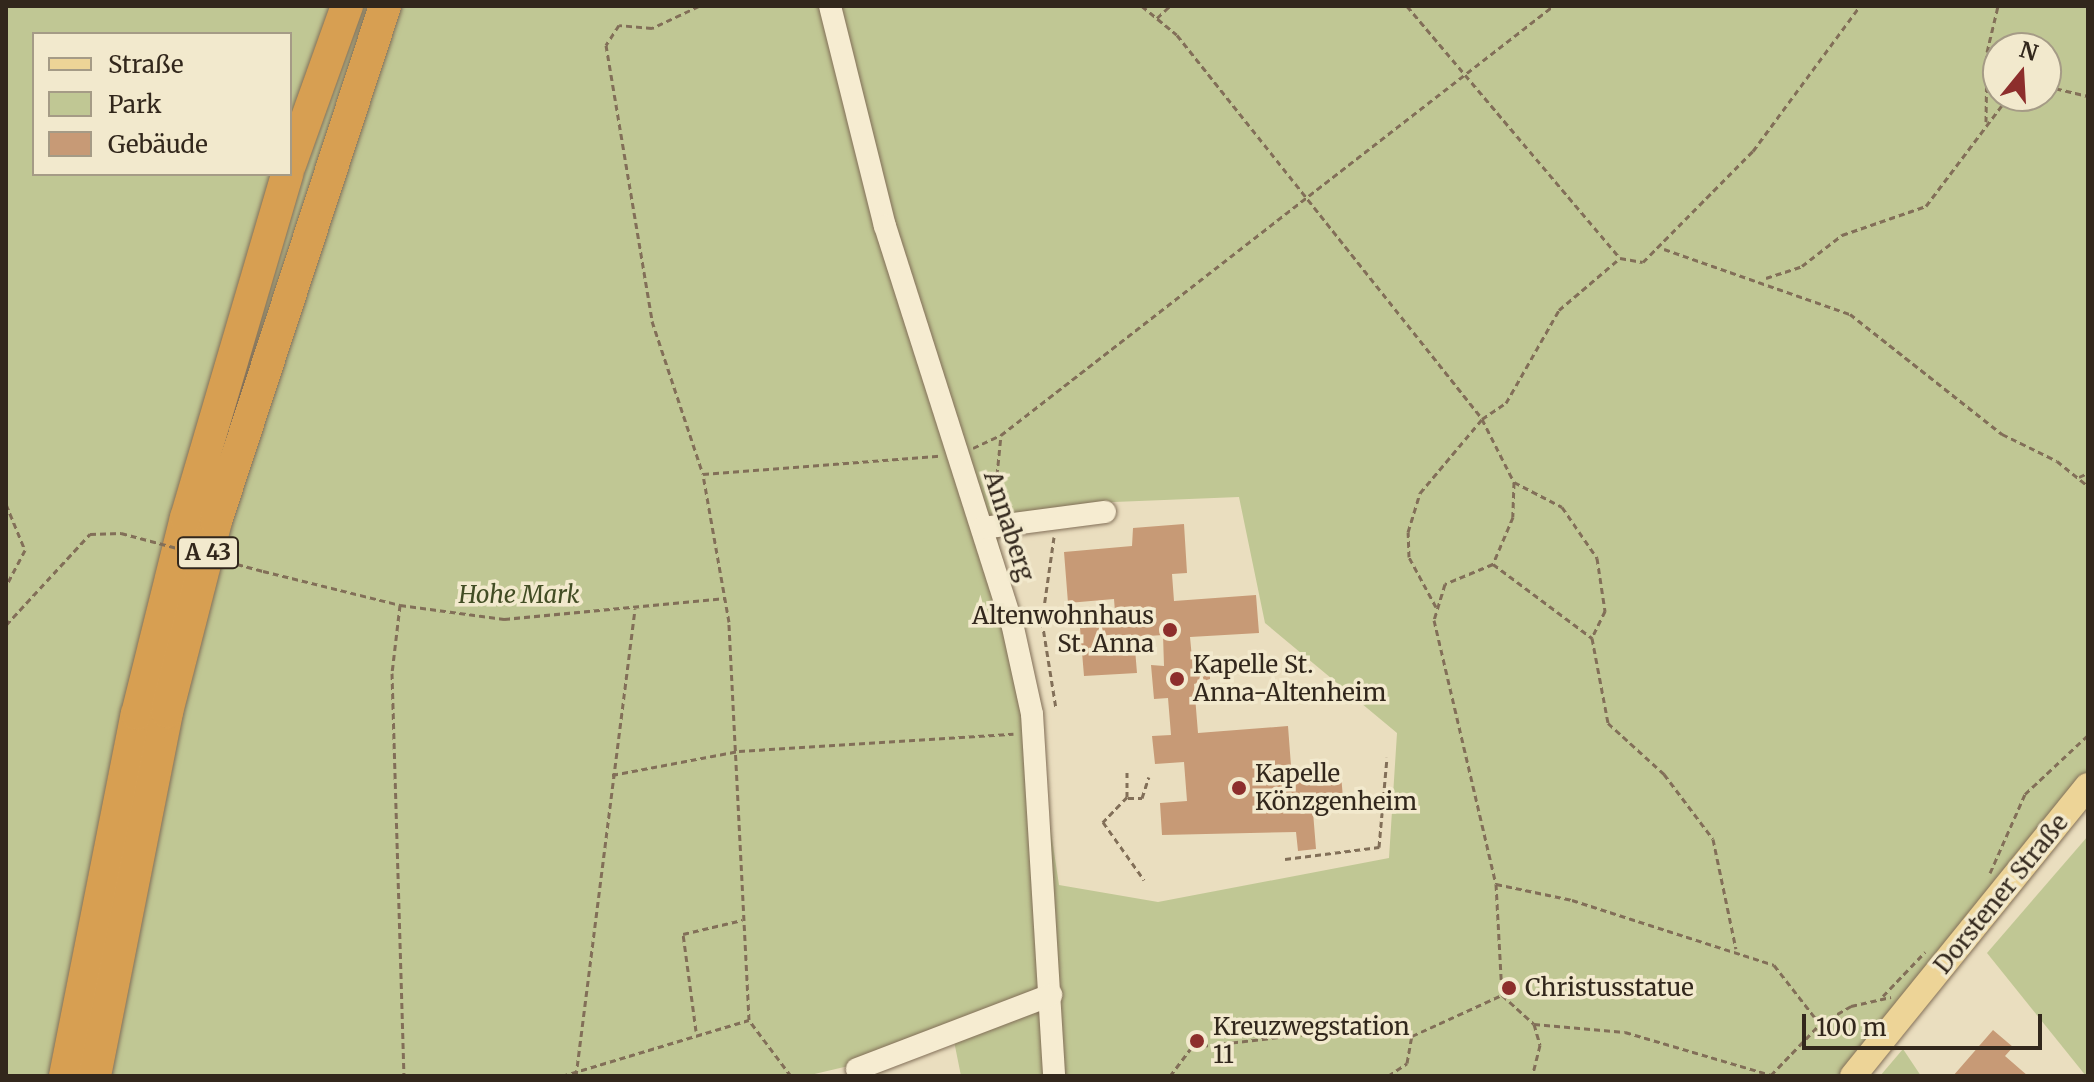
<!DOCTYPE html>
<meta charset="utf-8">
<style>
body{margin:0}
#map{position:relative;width:2094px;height:1082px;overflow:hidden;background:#eadebf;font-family:Merriweather,serif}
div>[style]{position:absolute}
.green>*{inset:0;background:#c0c794}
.building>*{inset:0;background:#c79a76}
.path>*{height:3px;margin-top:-1.5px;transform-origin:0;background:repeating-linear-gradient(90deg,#826f58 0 6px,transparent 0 10px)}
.roads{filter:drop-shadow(0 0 2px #826f58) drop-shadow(0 0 2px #826f58)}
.minor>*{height:22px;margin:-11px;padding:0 11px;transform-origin:11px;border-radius:11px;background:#f6ecd1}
.major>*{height:26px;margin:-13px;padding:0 13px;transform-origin:13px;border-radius:13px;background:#edd497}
.highway>*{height:32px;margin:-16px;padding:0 16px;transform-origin:16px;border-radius:16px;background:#d79f52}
.path-bridge>*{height:3px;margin-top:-1.5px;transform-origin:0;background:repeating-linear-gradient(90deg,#826f58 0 6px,transparent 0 10px)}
.dots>*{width:22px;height:22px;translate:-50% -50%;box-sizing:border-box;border:4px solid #f2e9cd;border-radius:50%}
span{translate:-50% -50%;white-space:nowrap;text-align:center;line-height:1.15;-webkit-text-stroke:7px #f2e9cd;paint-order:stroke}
.shield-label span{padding:2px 6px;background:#f2e9cd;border:2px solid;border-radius:6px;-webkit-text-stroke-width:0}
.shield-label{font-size:22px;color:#32271c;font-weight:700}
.street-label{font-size:24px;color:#32271c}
.park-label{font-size:24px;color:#424d24;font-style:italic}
.poi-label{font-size:24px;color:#32271c}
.right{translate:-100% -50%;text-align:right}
.left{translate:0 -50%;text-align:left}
.frame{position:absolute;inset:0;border:8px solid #32271c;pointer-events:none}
.legend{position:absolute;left:32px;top:32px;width:260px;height:144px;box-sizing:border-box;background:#f2e9cd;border:2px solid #a59b86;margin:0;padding:10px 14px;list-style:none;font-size:24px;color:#32271c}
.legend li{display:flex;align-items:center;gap:16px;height:40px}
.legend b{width:40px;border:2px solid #a59b86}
.north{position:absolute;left:1982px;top:32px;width:80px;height:80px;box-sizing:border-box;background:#f2e9cd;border:2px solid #a59b86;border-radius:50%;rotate:18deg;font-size:22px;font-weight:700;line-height:32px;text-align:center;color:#32271c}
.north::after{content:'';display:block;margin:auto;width:28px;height:36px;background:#8d2e2c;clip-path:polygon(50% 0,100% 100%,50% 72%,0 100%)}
.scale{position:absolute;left:1802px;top:1014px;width:240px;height:36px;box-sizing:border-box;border:4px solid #32271c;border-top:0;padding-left:10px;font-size:24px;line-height:28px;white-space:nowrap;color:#32271c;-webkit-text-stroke:6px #f2e9cd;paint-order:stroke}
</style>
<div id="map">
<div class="green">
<i style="clip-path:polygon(evenodd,6px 6px,2088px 6px,2088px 786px,1853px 1076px,961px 1076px,951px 1026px,857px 1064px,806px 1076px,6px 1076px,6px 6px,34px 34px,290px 34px,290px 174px,34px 174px,34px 34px,6px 6px,1998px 48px,2046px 48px,2046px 96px,1998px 96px,1998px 48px,6px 6px,1239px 497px,1265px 623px,1397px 733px,1389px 858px,1158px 902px,1059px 885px,1021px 633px,994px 524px,1089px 503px,1239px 497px)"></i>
<i style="clip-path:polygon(2088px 836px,2088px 1076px,2086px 1076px,1987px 953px)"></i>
<i style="clip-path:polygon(1903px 1049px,1921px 1076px,1880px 1076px)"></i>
</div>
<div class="building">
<i style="clip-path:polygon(1184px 524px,1187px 573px,1172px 574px,1174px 601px,1256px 595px,1259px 633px,1190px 637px,1193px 669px,1210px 672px,1210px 679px,1194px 684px,1198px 733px,1288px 726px,1292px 779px,1341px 775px,1344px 809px,1313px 812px,1316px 849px,1298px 851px,1296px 832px,1162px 835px,1160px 803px,1187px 801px,1184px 762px,1155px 764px,1152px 736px,1171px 735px,1168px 698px,1154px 699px,1151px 665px,1164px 666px,1163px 635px,1134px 637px,1137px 673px,1084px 676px,1080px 628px,1116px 625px,1114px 599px,1068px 603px,1064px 552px,1132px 546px,1133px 528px)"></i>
<i style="clip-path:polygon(1993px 1030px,2013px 1047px,2005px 1056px,2028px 1076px,1953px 1076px)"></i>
</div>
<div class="path">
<i style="left:699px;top:6px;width:52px;rotate:154.9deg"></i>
<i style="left:652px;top:28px;width:33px;rotate:-175deg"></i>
<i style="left:619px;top:25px;width:24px;rotate:123deg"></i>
<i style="left:606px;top:45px;width:280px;rotate:80.5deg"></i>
<i style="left:652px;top:321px;width:161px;rotate:71.6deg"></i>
<i style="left:1142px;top:6px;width:45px;rotate:39.6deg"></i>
<i style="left:1177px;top:35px;width:490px;rotate:51.5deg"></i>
<i style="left:1482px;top:419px;width:71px;rotate:63.1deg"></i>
<i style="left:1514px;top:482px;width:35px;rotate:92deg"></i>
<i style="left:1513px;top:517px;width:51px;rotate:113.1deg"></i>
<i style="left:1493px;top:564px;width:52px;rotate:157.4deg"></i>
<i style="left:1445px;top:584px;width:38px;rotate:107deg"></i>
<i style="left:1434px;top:620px;width:271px;rotate:76.8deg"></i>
<i style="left:1496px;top:884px;width:111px;rotate:86.9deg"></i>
<i style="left:1502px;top:995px;width:43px;rotate:42.2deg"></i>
<i style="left:1534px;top:1024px;width:22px;rotate:74deg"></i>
<i style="left:1540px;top:1045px;width:32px;rotate:104deg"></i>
<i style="left:1407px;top:6px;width:330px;rotate:49.8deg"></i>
<i style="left:1620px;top:258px;width:23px;rotate:10deg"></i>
<i style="left:1643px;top:262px;width:156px;rotate:-45.3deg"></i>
<i style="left:1753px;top:151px;width:180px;rotate:-53.6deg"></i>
<i style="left:1157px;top:18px;width:18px;rotate:-43deg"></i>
<i style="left:2046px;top:86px;width:43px;rotate:13.4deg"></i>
<i style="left:1986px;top:122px;width:70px;rotate:-89.2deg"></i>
<i style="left:1987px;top:52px;width:47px;rotate:-76.6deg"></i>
<i style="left:1664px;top:249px;width:197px;rotate:19.3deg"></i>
<i style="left:1850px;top:314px;width:194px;rotate:38.3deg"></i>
<i style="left:2002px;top:434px;width:61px;rotate:26.1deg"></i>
<i style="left:2057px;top:461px;width:40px;rotate:39deg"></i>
<i style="left:1766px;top:278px;width:38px;rotate:-18deg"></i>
<i style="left:1802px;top:266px;width:51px;rotate:-37.8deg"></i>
<i style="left:1842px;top:235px;width:89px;rotate:-19deg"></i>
<i style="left:1926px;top:206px;width:138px;rotate:-53deg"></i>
<i style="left:973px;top:448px;width:31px;rotate:-25deg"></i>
<i style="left:1001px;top:435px;width:699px;rotate:-37.85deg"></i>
<i style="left:2079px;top:477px;width:10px;rotate:-24deg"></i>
<i style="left:1514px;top:482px;width:54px;rotate:27.5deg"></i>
<i style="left:1562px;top:507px;width:62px;rotate:55.5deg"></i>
<i style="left:1597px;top:558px;width:54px;rotate:81.4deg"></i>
<i style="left:1605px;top:611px;width:30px;rotate:116deg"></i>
<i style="left:988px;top:483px;width:12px;rotate:-42deg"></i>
<i style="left:997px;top:475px;width:40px;rotate:-84.3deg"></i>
<i style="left:6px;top:504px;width:50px;rotate:67.6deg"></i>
<i style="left:25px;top:550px;width:41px;rotate:117.8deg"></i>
<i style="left:1054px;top:537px;width:85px;rotate:98.1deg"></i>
<i style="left:1042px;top:621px;width:88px;rotate:80.9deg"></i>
<i style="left:1493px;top:564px;width:124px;rotate:36.8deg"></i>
<i style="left:1592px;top:638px;width:86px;rotate:79.3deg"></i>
<i style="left:1608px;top:723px;width:76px;rotate:42.3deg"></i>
<i style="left:1664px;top:774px;width:81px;rotate:53deg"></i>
<i style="left:1713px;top:839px;width:112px;rotate:78.2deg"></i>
<i style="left:263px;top:571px;width:141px;rotate:13.9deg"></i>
<i style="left:400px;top:605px;width:105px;rotate:7.7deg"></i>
<i style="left:504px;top:619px;width:223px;rotate:-5.4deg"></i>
<i style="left:400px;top:605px;width:68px;rotate:96.7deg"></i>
<i style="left:392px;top:673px;width:403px;rotate:88.3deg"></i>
<i style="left:1436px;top:607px;width:57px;rotate:-118.4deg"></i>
<i style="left:1409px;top:557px;width:25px;rotate:-92deg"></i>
<i style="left:1408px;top:532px;width:41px;rotate:-72.9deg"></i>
<i style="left:1420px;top:493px;width:97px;rotate:-50deg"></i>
<i style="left:1482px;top:419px;width:29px;rotate:-34deg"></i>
<i style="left:1506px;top:403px;width:107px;rotate:-60.3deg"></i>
<i style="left:1559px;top:310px;width:80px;rotate:-40.4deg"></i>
<i style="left:6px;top:625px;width:124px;rotate:-47.3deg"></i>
<i style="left:90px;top:534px;width:31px;rotate:-2deg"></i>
<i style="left:1127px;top:772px;width:25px;rotate:90deg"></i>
<i style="left:1127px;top:797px;width:35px;rotate:134deg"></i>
<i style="left:1103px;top:822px;width:71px;rotate:54.7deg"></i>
<i style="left:612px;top:775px;width:129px;rotate:-10.7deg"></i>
<i style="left:739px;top:751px;width:275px;rotate:-3.6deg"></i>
<i style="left:1128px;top:798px;width:14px"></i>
<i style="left:1142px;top:798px;width:22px;rotate:-72deg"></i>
<i style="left:1285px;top:859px;width:95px;rotate:-7.3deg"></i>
<i style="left:1379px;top:847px;width:90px;rotate:-84.9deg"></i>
<i style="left:1990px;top:873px;width:86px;rotate:-66.1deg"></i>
<i style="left:2025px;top:794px;width:86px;rotate:-43.1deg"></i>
<i style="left:1496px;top:884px;width:78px;rotate:11.9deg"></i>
<i style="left:1572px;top:900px;width:212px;rotate:17.8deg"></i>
<i style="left:1774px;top:965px;width:75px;rotate:52.1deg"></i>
<i style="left:1883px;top:996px;width:61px;rotate:-46.3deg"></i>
<i style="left:1534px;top:1024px;width:91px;rotate:5deg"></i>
<i style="left:1625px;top:1032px;width:152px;rotate:16.4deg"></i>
<i style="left:696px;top:1031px;width:98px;rotate:-97.6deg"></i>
<i style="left:683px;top:934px;width:61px;rotate:-13.3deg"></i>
<i style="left:1771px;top:1075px;width:71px;rotate:-46.1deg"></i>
<i style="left:1820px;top:1024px;width:36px;rotate:-30deg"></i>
<i style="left:1851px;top:1006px;width:41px;rotate:-12.7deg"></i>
<i style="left:562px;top:1076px;width:195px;rotate:-16.7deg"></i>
<i style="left:576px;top:1076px;width:471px;rotate:-82.8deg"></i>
<i style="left:791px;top:1076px;width:70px;rotate:-126.9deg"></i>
<i style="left:749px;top:1020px;width:399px;rotate:-92.9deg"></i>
<i style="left:729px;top:622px;width:150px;rotate:-100deg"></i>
<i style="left:703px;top:474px;width:237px;rotate:-4.4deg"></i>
<i style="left:1170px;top:1076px;width:36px;rotate:-53deg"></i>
<i style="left:1192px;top:1047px;width:133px;rotate:-6.5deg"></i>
<i style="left:1324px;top:1032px;width:88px;rotate:2.6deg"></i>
<i style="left:1412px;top:1036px;width:99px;rotate:-24.5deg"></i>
<i style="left:1388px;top:1076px;width:23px;rotate:-34deg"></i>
<i style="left:1407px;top:1063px;width:27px;rotate:-80deg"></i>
</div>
<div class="roads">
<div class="minor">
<i style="left:830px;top:6px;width:227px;rotate:76deg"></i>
<i style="left:885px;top:226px;width:417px;rotate:72.3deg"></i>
<i style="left:1012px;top:623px;width:93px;rotate:77.6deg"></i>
<i style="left:1032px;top:714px;width:363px;rotate:86.5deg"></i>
<i style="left:983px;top:528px;width:123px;rotate:-7.5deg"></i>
<i style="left:857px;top:1069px;width:208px;rotate:-20.9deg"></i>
</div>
<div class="major">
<i style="left:1853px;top:1076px;width:373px;rotate:-51deg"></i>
</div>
<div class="highway">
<i style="left:290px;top:165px;width:169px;rotate:-70.3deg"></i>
<i style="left:65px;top:1076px;width:369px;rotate:-78.8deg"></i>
<i style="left:137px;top:714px;width:202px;rotate:-76deg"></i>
<i style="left:186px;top:518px;width:359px;rotate:-73.6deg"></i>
<i style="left:95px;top:1076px;width:371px;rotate:-78.8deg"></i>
<i style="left:167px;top:712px;width:197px;rotate:-75.6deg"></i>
<i style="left:216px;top:521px;width:542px;rotate:-71.83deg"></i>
</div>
</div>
<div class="path-bridge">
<i style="left:121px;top:533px;width:147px;rotate:15deg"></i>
</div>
<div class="dots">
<i style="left:1170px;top:630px;background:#8d2e2c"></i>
<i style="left:1177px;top:679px;background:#8d2e2c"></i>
<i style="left:1239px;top:788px;background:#8d2e2c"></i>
<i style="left:1509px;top:988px;background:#8d2e2c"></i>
<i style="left:1197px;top:1041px;background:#8d2e2c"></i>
</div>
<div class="shield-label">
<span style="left:208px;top:553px">A 43</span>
</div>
<div class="street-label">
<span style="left:1009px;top:526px;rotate:72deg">Annaberg</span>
<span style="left:2001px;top:894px;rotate:-51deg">Dorstener Straße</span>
</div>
<div class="park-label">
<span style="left:519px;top:595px">Hohe Mark</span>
</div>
<div class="poi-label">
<span class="right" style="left:1154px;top:630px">Altenwohnhaus<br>St. Anna</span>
<span class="left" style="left:1193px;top:679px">Kapelle St.<br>Anna-Altenheim</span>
<span class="left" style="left:1255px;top:788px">Kapelle<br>Könzgenheim</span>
<span class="left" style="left:1525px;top:988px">Christusstatue</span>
<span class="left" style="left:1213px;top:1041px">Kreuzwegstation<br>11</span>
</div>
<div class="frame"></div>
<ul class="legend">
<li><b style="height:10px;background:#edd497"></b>Straße</li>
<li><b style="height:22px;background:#c0c794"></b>Park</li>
<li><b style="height:22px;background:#c79a76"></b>Gebäude</li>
</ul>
<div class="north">N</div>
<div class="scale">100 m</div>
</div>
